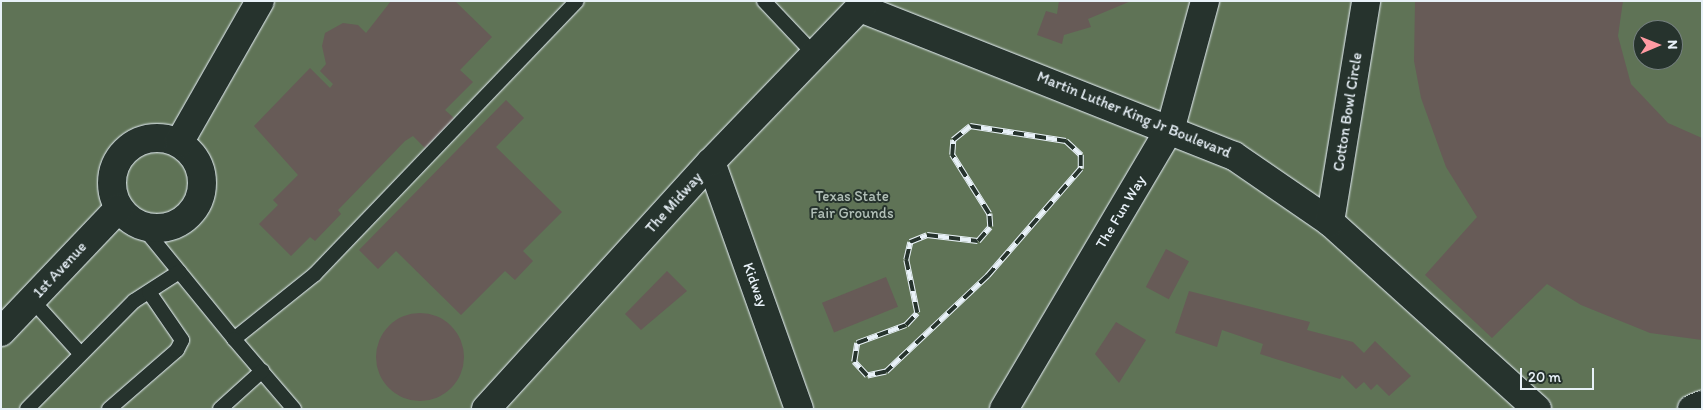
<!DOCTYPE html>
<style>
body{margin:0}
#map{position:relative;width:1703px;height:410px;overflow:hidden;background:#26332d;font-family:Itim,sans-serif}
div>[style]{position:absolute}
.green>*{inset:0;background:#5f7356}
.building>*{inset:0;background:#675b57;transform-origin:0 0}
.round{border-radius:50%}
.roads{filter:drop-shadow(0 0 1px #e8f1f8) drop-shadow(0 0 1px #e8f1f8)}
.lane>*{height:14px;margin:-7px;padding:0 7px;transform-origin:7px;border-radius:7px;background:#26332d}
.street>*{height:28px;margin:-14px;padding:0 14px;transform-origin:14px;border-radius:14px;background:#26332d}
.street>.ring{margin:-14px;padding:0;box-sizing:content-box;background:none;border:28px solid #26332d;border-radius:50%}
.rail>*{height:5.5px;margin-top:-2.75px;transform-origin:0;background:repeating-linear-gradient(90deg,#26332d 0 11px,#e8f1f8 0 22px);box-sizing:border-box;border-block:1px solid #e8f1f8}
span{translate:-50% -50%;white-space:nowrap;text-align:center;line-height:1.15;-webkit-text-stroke:4px #26332d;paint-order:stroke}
.street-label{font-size:15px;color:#e8f1f8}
.park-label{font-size:15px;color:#b1bfb7}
.frame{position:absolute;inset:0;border:2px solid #e8f1f8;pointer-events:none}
.north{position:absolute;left:1633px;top:20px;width:50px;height:50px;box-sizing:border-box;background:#26332d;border:1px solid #747f7e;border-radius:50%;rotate:89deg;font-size:14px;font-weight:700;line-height:20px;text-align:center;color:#e8f1f8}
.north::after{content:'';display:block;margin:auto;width:18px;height:22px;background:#ff9aa2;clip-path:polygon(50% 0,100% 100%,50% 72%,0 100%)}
.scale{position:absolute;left:1520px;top:368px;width:74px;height:22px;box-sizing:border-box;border:2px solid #e8f1f8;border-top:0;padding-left:6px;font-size:15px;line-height:18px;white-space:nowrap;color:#e8f1f8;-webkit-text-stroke:4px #26332d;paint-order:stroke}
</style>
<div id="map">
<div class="green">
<i style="clip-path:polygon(evenodd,1px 1px,1702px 1px,1702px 409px,1px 409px,1px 1px,1643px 30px,1673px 30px,1673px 60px,1643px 60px,1643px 30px)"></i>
</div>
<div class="building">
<i style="clip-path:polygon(391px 1px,455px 1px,492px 37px,460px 70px,473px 82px,445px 110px,454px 118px,425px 148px,413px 136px,405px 141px,338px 210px,341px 214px,315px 241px,310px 237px,291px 256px,259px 224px,278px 205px,273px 200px,298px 175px,254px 126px,310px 68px,330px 88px,333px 84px,320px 71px,326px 64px,322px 46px,325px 33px,343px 23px,358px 25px,366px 33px)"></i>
<i style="clip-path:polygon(1059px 1px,1131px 1px,1088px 19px,1091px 27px,1064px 35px,1062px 44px,1037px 35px,1046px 11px,1057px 14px)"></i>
<i style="clip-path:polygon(1415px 1px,1623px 1px,1618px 36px,1631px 84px,1668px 123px,1702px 138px,1702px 340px,1650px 333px,1581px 305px,1547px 284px,1492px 338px,1425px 275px,1477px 217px,1446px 167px,1421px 98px,1414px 61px)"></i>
<i style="clip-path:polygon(506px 100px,524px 118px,496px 147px,562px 212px,523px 251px,533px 261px,515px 280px,505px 271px,461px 315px,396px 251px,378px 269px,359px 250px)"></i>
<i style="left:1166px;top:249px;width:26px;height:43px;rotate:28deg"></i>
<i style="clip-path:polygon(667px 271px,687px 291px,641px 330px,625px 314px)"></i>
<i style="left:886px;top:277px;width:32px;height:69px;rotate:68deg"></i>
<i style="clip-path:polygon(1189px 291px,1310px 322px,1307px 330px,1353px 342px,1364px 353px,1375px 341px,1411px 376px,1389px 396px,1377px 384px,1371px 390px,1364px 382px,1356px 389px,1342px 375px,1340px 379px,1260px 354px,1263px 344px,1222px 330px,1217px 347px,1175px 333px)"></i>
<i class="round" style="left:376px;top:313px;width:88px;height:88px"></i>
<i style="clip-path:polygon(1116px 322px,1146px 340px,1119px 383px,1095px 354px)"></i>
</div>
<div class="roads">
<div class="lane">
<i style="left:764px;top:1px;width:74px;rotate:46.6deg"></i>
<i style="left:142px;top:226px;width:146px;rotate:50.8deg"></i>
<i style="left:234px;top:339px;width:104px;rotate:-38.7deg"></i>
<i style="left:315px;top:274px;width:378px;rotate:-46.2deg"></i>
<i style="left:32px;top:300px;width:70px;rotate:47.9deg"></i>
<i style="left:234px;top:339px;width:92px;rotate:49.4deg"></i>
<i style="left:27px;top:409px;width:152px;rotate:-45.3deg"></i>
<i style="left:134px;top:301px;width:54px;rotate:-32.8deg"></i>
<i style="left:109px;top:409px;width:90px;rotate:-40.9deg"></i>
<i style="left:177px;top:350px;width:11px;rotate:-63deg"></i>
<i style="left:182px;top:340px;width:58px;rotate:-124.5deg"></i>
<i style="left:220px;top:409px;width:57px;rotate:-42.1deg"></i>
</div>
<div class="street">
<i style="left:860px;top:8px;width:402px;rotate:21.6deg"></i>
<i style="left:1234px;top:156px;width:116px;rotate:34.5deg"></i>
<i style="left:1330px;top:222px;width:279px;rotate:42.1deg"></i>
<i class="ring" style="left:112px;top:138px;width:62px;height:62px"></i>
<i style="left:179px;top:143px;width:163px;rotate:-60.3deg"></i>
<i style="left:711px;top:162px;width:262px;rotate:70.4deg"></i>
<i style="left:1330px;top:222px;width:224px;rotate:-80.7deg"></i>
<i style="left:1px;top:332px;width:171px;rotate:-46.4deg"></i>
<i style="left:486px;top:409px;width:334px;rotate:-47.7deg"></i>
<i style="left:711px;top:162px;width:223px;rotate:-46.1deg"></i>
<i style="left:1004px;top:409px;width:328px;rotate:-59.4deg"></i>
<i style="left:1171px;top:127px;width:131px;rotate:-74.9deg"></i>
<i style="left:1692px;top:409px;width:11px;rotate:-22deg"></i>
</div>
</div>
<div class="rail">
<i style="left:970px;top:126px;width:97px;rotate:8.9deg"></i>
<i style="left:1066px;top:141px;width:21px;rotate:43deg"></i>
<i style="left:1081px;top:155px;width:14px;rotate:90deg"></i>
<i style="left:1081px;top:169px;width:142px;rotate:131deg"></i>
<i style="left:988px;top:276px;width:140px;rotate:136.7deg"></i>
<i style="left:886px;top:372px;width:19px;rotate:168deg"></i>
<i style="left:867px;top:376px;width:19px;rotate:-133deg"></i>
<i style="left:854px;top:362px;width:19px;rotate:-81deg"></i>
<i style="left:857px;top:343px;width:52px;rotate:-20.2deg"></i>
<i style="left:906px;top:325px;width:16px;rotate:-47deg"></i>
<i style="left:917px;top:313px;width:54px;rotate:-101.7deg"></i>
<i style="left:906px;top:260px;width:18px;rotate:-77deg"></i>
<i style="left:910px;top:242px;width:18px;rotate:-22deg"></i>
<i style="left:927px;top:235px;width:51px;rotate:6.7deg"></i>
<i style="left:978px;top:241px;width:18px;rotate:-49deg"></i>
<i style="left:990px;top:227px;width:13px;rotate:-94deg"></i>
<i style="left:989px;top:214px;width:70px;rotate:-122.1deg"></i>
<i style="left:952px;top:155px;width:15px;rotate:-86deg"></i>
<i style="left:953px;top:140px;width:22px;rotate:-39deg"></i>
</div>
<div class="street-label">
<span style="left:1348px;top:112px;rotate:-81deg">Cotton Bowl Circle</span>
<span style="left:1134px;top:115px;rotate:22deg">Martin Luther King Jr Boulevard</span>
<span style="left:674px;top:203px;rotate:-48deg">The Midway</span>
<span style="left:1121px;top:212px;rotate:-59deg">The Fun Way</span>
<span style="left:60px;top:270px;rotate:-47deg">1st Avenue</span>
<span style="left:755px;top:285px;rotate:70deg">Kidway</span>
</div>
<div class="park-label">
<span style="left:852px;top:205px">Texas State<br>Fair Grounds</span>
</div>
<div class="frame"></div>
<div class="north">N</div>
<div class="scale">20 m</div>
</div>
